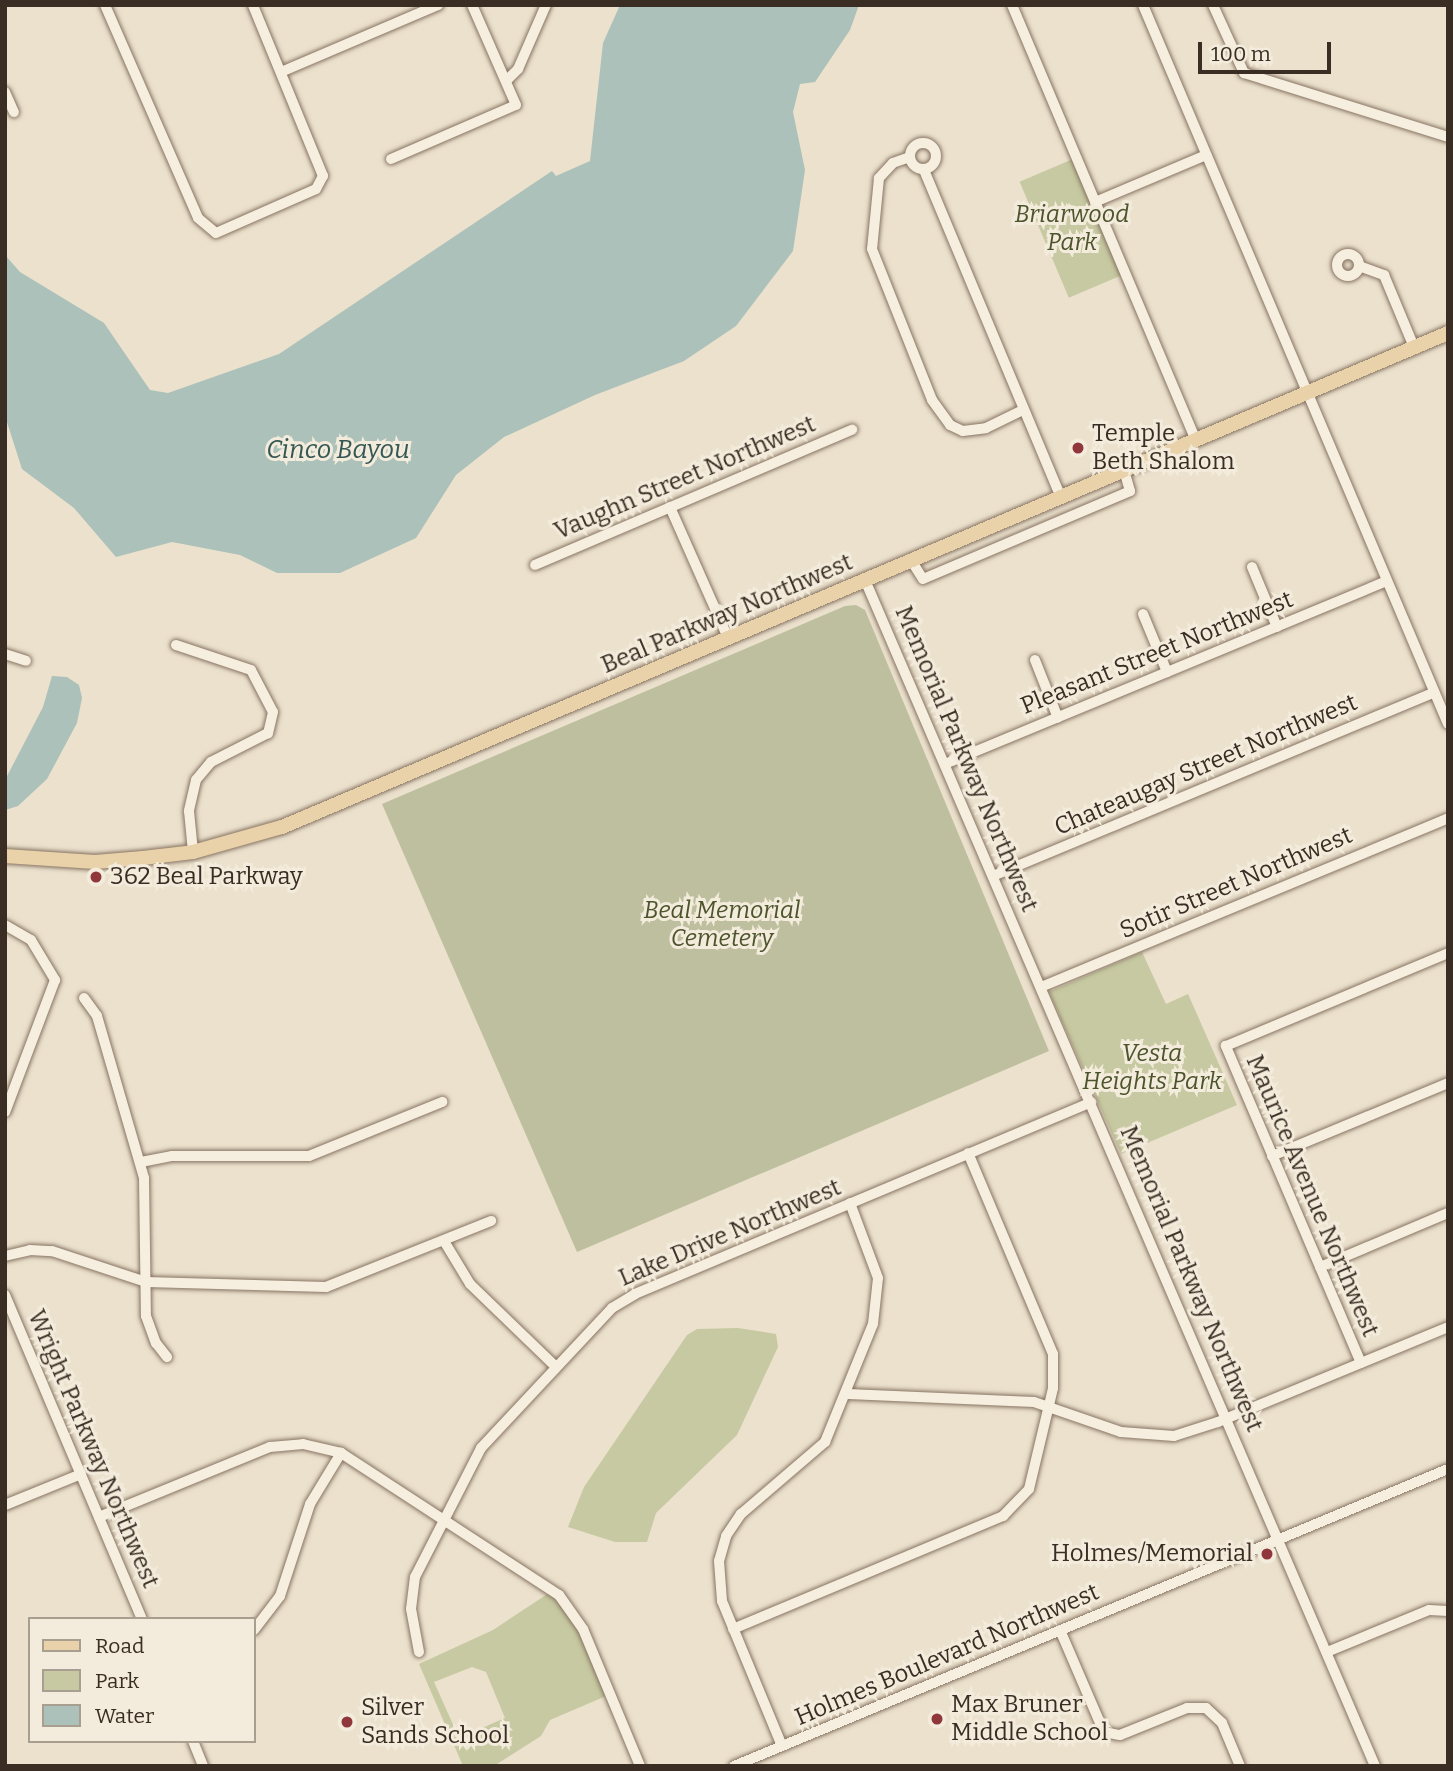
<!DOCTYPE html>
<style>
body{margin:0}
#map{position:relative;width:1453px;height:1771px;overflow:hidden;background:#ebe1cd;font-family:Bitter,serif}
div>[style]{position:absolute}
.green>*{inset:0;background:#c6c9a1;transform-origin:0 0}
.cemetery>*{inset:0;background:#bdbf9f}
.water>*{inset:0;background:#acc1ba}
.roads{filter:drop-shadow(0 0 2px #877462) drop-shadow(0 0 2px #877462)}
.minor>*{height:10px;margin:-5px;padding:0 5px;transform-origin:5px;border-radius:5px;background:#f6eedf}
.minor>.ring{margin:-5px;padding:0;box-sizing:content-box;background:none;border:10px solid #f6eedf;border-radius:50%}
.major>*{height:14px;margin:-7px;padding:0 7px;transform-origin:7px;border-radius:7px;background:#e9d2a9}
.dots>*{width:19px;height:19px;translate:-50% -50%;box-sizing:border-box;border:4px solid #f3ebdb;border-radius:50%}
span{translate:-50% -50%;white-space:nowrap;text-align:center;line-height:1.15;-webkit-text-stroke:6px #f3ebdb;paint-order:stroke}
.park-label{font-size:24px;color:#4c542c;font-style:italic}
.poi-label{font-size:24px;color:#3a2d23}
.left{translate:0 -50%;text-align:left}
.right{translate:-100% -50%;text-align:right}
.street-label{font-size:24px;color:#3a2d23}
.water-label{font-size:26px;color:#345854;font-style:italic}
.frame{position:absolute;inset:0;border:7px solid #3a2d23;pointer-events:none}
.legend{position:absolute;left:28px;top:1617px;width:228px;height:126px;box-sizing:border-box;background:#f3ebdb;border:2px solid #a99f91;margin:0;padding:9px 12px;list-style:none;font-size:21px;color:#3a2d23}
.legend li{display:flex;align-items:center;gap:14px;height:35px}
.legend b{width:35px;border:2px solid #a99f91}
.scale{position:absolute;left:1198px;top:42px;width:133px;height:32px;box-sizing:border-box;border:4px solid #3a2d23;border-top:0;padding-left:9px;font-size:21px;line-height:24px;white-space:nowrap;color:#3a2d23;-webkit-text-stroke:5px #f3ebdb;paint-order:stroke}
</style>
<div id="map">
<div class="green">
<i style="left:1073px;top:159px;width:126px;height:58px;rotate:67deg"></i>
<i style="clip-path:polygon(1142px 952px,1166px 1004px,1188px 994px,1237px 1105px,1121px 1154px,1049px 992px)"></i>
<i style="clip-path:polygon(738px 1328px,776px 1334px,778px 1347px,737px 1435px,656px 1513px,647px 1542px,615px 1542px,568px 1527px,584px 1487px,687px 1335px,697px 1329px)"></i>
<i style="clip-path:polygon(evenodd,549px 1593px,576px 1624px,606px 1696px,550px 1720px,541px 1736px,494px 1766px,463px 1766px,419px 1664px,493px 1630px,549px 1593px,472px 1667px,486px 1672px,505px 1718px,459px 1738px,434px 1682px,472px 1667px)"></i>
</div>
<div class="cemetery">
<i style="clip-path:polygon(856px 605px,865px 610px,1049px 1051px,577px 1252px,382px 804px,845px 606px)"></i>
</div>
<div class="water">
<i style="clip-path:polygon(620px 5px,859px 5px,850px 30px,815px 82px,800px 84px,793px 112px,805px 170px,793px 251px,736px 326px,684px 361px,595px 395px,504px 437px,456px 475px,416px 538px,340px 573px,277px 573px,240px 555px,172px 542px,116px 557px,74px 508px,22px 469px,5px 416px,5px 255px,20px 272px,104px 323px,150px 390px,168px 393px,279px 354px,552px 171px,556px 176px,590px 161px,603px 43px)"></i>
<i style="clip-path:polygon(52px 676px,67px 677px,79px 685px,82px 698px,77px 723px,47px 779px,18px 806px,5px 810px,5px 780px,43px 707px)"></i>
</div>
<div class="roads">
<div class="minor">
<i style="left:105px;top:5px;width:232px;rotate:66.4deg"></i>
<i style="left:198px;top:218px;width:23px;rotate:40deg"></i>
<i style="left:216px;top:233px;width:109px;rotate:-23.7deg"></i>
<i style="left:316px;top:189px;width:15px;rotate:-62deg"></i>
<i style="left:323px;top:176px;width:185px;rotate:-112.3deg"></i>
<i style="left:1012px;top:5px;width:472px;rotate:67.1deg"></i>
<i style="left:1143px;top:5px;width:781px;rotate:67.01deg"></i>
<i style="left:1213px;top:5px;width:75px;rotate:65.5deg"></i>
<i style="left:1244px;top:73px;width:214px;rotate:17.4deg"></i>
<i style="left:281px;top:72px;width:171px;rotate:-23.1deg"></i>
<i style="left:507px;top:80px;width:16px;rotate:-45deg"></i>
<i style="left:518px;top:69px;width:70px;rotate:-66.4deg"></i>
<i style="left:5px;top:92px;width:22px;rotate:66deg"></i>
<i class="ring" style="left:910px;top:143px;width:16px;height:16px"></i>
<i style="left:910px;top:157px;width:18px;rotate:161deg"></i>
<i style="left:893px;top:163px;width:21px;rotate:133deg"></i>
<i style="left:879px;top:178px;width:71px;rotate:95.6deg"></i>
<i style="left:872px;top:249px;width:162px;rotate:68.3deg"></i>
<i style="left:932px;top:400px;width:31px;rotate:54deg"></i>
<i style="left:950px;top:425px;width:14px;rotate:25deg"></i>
<i style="left:963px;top:431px;width:23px;rotate:-7deg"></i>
<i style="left:986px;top:428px;width:41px;rotate:-25.9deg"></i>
<i style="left:391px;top:159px;width:136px;rotate:-23.4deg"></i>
<i style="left:516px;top:105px;width:109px;rotate:-113.7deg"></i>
<i style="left:924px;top:170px;width:355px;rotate:67.3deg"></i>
<i style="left:1095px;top:202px;width:121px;rotate:-22.9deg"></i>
<i class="ring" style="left:1337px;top:254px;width:12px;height:12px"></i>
<i style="left:1359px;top:266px;width:27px;rotate:20deg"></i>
<i style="left:1384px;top:275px;width:78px;rotate:67.4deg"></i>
<i style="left:670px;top:507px;width:143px;rotate:66.1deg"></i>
<i style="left:911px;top:560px;width:22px;rotate:58deg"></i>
<i style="left:923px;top:579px;width:225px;rotate:-23deg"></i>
<i style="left:1130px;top:491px;width:22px;rotate:-106deg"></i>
<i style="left:535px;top:565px;width:345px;rotate:-23.1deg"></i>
<i style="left:1252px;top:567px;width:65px;rotate:67.4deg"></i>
<i style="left:865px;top:580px;width:1291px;rotate:66.73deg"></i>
<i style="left:1143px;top:614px;width:63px;rotate:67.5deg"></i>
<i style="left:176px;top:645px;width:79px;rotate:18.4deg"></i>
<i style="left:251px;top:670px;width:47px;rotate:62.4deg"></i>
<i style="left:273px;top:712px;width:22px;rotate:103deg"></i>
<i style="left:268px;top:733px;width:64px;rotate:153deg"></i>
<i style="left:211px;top:762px;width:23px;rotate:130deg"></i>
<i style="left:196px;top:780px;width:32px;rotate:103deg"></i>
<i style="left:189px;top:811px;width:41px;rotate:84.4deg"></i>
<i style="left:5px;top:654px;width:22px;rotate:18deg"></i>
<i style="left:1035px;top:660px;width:62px;rotate:68.4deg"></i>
<i style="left:945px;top:764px;width:477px;rotate:-22.5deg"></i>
<i style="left:993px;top:876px;width:478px;rotate:-22.6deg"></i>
<i style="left:5px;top:925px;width:30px;rotate:30deg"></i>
<i style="left:31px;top:940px;width:47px;rotate:59deg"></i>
<i style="left:55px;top:980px;width:141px;rotate:110.7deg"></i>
<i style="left:1041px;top:987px;width:441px;rotate:-22.5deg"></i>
<i style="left:84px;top:998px;width:22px;rotate:54deg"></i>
<i style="left:97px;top:1016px;width:169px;rotate:73.8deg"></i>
<i style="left:144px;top:1178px;width:138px;rotate:89.2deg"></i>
<i style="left:146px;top:1316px;width:29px;rotate:70deg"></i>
<i style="left:156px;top:1343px;width:18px;rotate:52deg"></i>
<i style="left:1272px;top:1156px;width:191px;rotate:-22.5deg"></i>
<i style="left:141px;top:1162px;width:32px;rotate:-11deg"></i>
<i style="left:172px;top:1156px;width:137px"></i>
<i style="left:309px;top:1156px;width:144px;rotate:-22.1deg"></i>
<i style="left:444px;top:1241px;width:50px;rotate:58.8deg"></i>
<i style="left:470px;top:1284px;width:118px;rotate:44deg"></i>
<i style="left:5px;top:1256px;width:26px;rotate:-13deg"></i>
<i style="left:30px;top:1250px;width:22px;rotate:3deg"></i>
<i style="left:52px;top:1251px;width:99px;rotate:18.3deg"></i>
<i style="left:146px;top:1282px;width:180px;rotate:1.6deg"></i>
<i style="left:326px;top:1287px;width:178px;rotate:-21.8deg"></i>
<i style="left:1320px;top:1267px;width:139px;rotate:-22.9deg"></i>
<i style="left:5px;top:1295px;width:352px;rotate:67.1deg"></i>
<i style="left:1361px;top:1363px;width:345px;rotate:-113.1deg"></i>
<i style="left:1226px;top:1046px;width:241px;rotate:-22.7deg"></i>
<i style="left:848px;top:1394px;width:186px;rotate:2.5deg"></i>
<i style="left:1034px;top:1402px;width:92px;rotate:19deg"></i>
<i style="left:1121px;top:1432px;width:53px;rotate:4.3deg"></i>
<i style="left:1174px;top:1436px;width:46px;rotate:-17.7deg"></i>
<i style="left:1218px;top:1422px;width:249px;rotate:-22.4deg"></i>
<i style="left:5px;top:1505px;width:82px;rotate:-22.2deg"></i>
<i style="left:99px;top:1517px;width:185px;rotate:-22.3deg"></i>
<i style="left:270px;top:1447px;width:33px;rotate:-5deg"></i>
<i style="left:303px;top:1444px;width:39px;rotate:13deg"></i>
<i style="left:341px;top:1453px;width:260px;rotate:33.1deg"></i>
<i style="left:559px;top:1595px;width:42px;rotate:54.8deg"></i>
<i style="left:583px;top:1629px;width:148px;rotate:67.4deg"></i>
<i style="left:733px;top:1629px;width:293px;rotate:-22.7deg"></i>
<i style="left:1003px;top:1516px;width:37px;rotate:-46deg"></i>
<i style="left:1029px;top:1489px;width:104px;rotate:-76.6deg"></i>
<i style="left:1053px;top:1388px;width:34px;rotate:-90deg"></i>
<i style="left:1053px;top:1354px;width:218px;rotate:-112.9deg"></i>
<i style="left:254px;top:1630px;width:43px;rotate:-52.6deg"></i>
<i style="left:280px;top:1596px;width:97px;rotate:-71.9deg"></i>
<i style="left:310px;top:1504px;width:60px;rotate:-58.7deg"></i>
<i style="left:1060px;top:1630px;width:111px;rotate:66.7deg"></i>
<i style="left:1104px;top:1732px;width:16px;rotate:11deg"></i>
<i style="left:1120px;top:1735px;width:72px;rotate:-21.9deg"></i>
<i style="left:1187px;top:1708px;width:19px"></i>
<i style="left:1206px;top:1708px;width:22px;rotate:43deg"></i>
<i style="left:1222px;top:1723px;width:47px;rotate:67.3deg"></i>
<i style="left:419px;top:1652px;width:44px;rotate:-100.5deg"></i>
<i style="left:411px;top:1609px;width:32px;rotate:-83deg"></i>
<i style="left:415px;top:1577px;width:145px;rotate:-62.9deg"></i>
<i style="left:481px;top:1448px;width:192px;rotate:-46.9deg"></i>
<i style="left:612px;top:1308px;width:27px;rotate:-31deg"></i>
<i style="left:635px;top:1294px;width:495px;rotate:-22.8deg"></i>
<i style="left:1327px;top:1652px;width:110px;rotate:-22.4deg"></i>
<i style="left:1429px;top:1610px;width:19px;rotate:3deg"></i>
<i style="left:193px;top:1741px;width:27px;rotate:68deg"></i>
<i style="left:782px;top:1746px;width:157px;rotate:-112.5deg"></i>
<i style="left:722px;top:1601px;width:40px;rotate:-94.3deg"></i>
<i style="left:719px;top:1561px;width:26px;rotate:-74deg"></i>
<i style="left:726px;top:1536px;width:27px;rotate:-56deg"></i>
<i style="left:741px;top:1514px;width:111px;rotate:-40.6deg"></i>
<i style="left:825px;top:1442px;width:127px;rotate:-67.9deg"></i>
<i style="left:873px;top:1324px;width:46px;rotate:-83.8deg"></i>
<i style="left:878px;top:1278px;width:80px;rotate:-110.5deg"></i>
<i style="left:734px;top:1766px;width:773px;rotate:-22.59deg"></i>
</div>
<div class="major">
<i style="left:5px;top:856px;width:90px;rotate:3.8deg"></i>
<i style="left:95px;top:862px;width:48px;rotate:-4.8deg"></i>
<i style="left:143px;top:858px;width:50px;rotate:-6.8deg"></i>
<i style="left:193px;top:852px;width:92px;rotate:-15.7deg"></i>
<i style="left:282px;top:827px;width:1266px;rotate:-22.96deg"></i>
</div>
</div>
<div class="dots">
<i style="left:1078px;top:448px;background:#90373c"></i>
<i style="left:96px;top:877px;background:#90373c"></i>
<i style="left:1267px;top:1554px;background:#90373c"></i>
<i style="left:937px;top:1719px;background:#90373c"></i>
<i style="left:347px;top:1722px;background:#90373c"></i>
</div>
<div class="park-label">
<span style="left:1072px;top:229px">Briarwood<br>Park</span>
<span style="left:722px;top:925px">Beal Memorial<br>Cemetery</span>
<span style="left:1152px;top:1068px">Vesta<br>Heights Park</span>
</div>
<div class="poi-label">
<span class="left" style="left:1092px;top:448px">Temple<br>Beth Shalom</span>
<span class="left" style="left:110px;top:877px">362 Beal Parkway</span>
<span class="right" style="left:1253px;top:1554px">Holmes/Memorial</span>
<span class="left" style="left:951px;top:1719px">Max Bruner<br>Middle School</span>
<span class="left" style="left:361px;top:1722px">Silver<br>Sands School</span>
</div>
<div class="street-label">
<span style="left:685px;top:478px;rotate:-23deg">Vaughn Street Northwest</span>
<span style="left:727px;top:614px;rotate:-23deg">Beal Parkway Northwest</span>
<span style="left:1157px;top:653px;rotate:-22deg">Pleasant Street Northwest</span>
<span style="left:966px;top:759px;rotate:67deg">Memorial Parkway Northwest</span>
<span style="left:1206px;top:765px;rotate:-23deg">Chateaugay Street Northwest</span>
<span style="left:1236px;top:883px;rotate:-23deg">Sotir Street Northwest</span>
<span style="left:1312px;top:1196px;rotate:67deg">Maurice Avenue Northwest</span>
<span style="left:730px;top:1233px;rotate:-23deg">Lake Drive Northwest</span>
<span style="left:1191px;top:1279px;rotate:67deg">Memorial Parkway Northwest</span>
<span style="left:93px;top:1449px;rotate:67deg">Wright Parkway Northwest</span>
<span style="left:947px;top:1655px;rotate:-23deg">Holmes Boulevard Northwest</span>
</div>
<div class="water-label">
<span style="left:338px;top:450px">Cinco Bayou</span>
</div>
<div class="frame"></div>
<ul class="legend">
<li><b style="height:9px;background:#e9d2a9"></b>Road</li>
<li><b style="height:19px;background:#c6c9a1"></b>Park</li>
<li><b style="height:19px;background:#acc1ba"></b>Water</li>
</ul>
<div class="scale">100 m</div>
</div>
